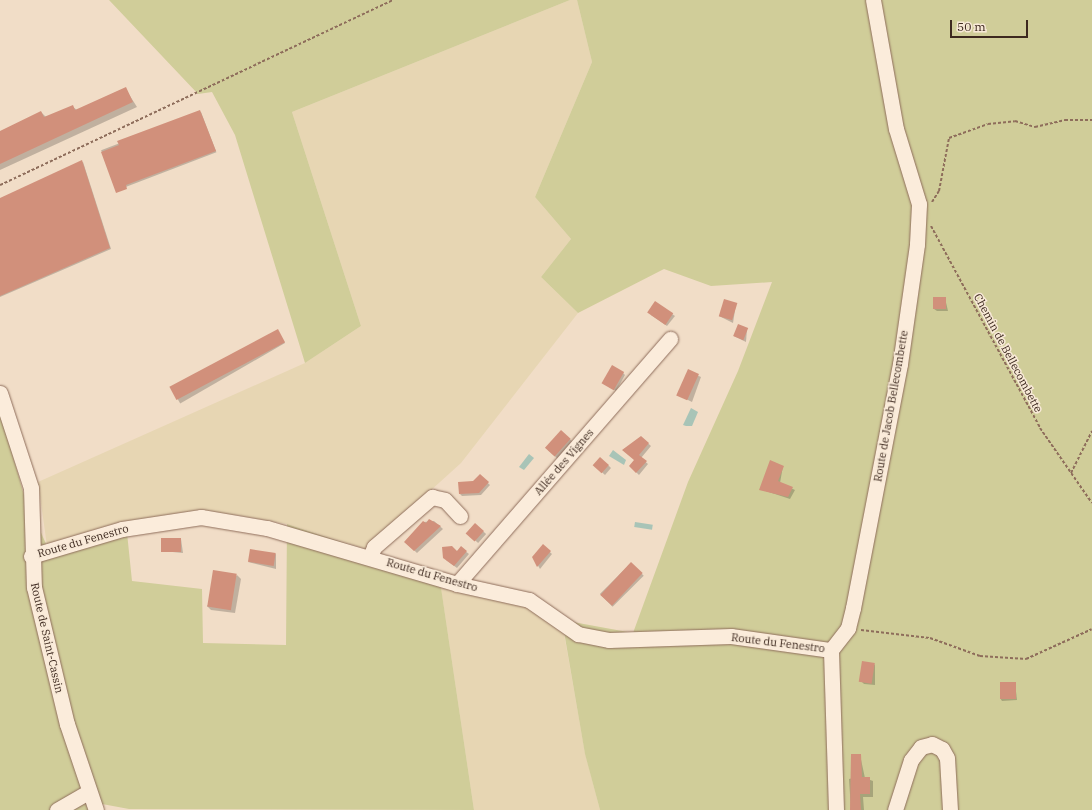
<!DOCTYPE html>
<meta charset="utf-8">
<style>
body{margin:0}
#map{position:relative;width:1092px;height:810px;overflow:hidden;background:#f1ddc7;font-family:"IBM Plex Serif",serif}
div>[style]{position:absolute}
.farmland>*{inset:0;background:#e7d6b3}
.green>*{inset:0;background:#d0cd99}
.water>*{inset:0;background:#a8c4b7;transform-origin:0 0}
.shadow>*{inset:0;background:#0003;transform-origin:0 0}
.building>*{inset:0;background:#d1907b;transform-origin:0 0}
.path>*{height:2px;margin-top:-1px;transform-origin:0;background:repeating-linear-gradient(90deg,#8e6d5b 0 3px,transparent 0 5px)}
.roads{filter:drop-shadow(0 0 1px #8e6d5b) drop-shadow(0 0 1px #8e6d5b)}
.minor>*{height:15px;margin:-7.5px;padding:0 7.5px;transform-origin:7.5px;border-radius:7.5px;background:#fbecdb}
span{translate:-50% -50%;white-space:nowrap;text-align:center;line-height:1.15;-webkit-text-stroke:3px #f8e9d7;paint-order:stroke}
.street-label{font-size:11px;color:#3d291f}
.scale{position:absolute;left:950px;top:20px;width:78px;height:18px;box-sizing:border-box;border:2px solid #3d291f;border-top:0;padding-left:5px;font-size:12px;line-height:14px;white-space:nowrap;color:#3d291f;-webkit-text-stroke:3px #f8e9d7;paint-order:stroke}
</style>
<div id="map">
<div class="farmland">
<i style="clip-path:polygon(570px 0,577px 0,592px 62px,535px 197px,571px 239px,541px 277px,578px 313px,461px 463px,366px 549px,287px 524px,236px 515px,174px 515px,47px 546px,38px 482px,305px 363px,361px 326px,292px 112px)"></i>
<i style="clip-path:polygon(441px 588px,524px 602px,563px 628px,585px 753px,600px 810px,474px 810px)"></i>
</div>
<div class="green">
<i style="clip-path:polygon(109px 0,570px 0,292px 112px,361px 326px,305px 363px,235px 135px,212px 92px,198px 94px)"></i>
<i style="clip-path:polygon(577px 0,1092px 0,1092px 810px,600px 810px,585px 754px,562px 620px,633px 633px,688px 482px,738px 371px,772px 282px,711px 286px,664px 269px,578px 313px,541px 277px,571px 239px,535px 197px,592px 62px)"></i>
<i style="clip-path:polygon(0 410px,24px 495px,47px 546px,126px 523px,132px 581px,202px 589px,203px 643px,286px 645px,287px 524px,439px 574px,474px 810px,129px 809px,86px 801px,89px 810px,0 810px)"></i>
</div>
<div class="water">
<i style="clip-path:polygon(691px 408px,698px 412px,692px 426px,686px 426px,683px 425px)"></i>
<i style="clip-path:polygon(613px 450px,626px 460px,624px 465px,609px 456px)"></i>
<i style="clip-path:polygon(529px 454px,534px 458px,524px 470px,519px 467px)"></i>
<i style="left:635px;top:522px;width:18px;height:5px;rotate:9deg"></i>
</div>
<div class="shadow">
<i style="clip-path:polygon(125px 88px,137px 107px,0 170px,0 132px,41px 112px,46px 117px,73px 107px,77px 110px)"></i>
<i style="left:201px;top:112px;width:43px;height:107px;rotate:69deg"></i>
<i style="clip-path:polygon(83px 162px,111px 249px,0 297px,0 201px)"></i>
<i style="clip-path:polygon(945px 298px,948px 311px,937px 311px,934px 309px)"></i>
<i style="clip-path:polygon(736px 304px,733px 323px,719px 316px)"></i>
<i style="clip-path:polygon(672px 314px,675px 316px,667px 326px,651px 315px)"></i>
<i style="clip-path:polygon(747px 329px,746px 342px,734px 336px)"></i>
<i style="left:278px;top:331px;width:14px;height:121px;rotate:60deg"></i>
<i style="clip-path:polygon(688px 371px,701px 377px,692px 402px,680px 396px)"></i>
<i style="clip-path:polygon(623px 373px,625px 375px,616px 391px,603px 383px)"></i>
<i style="clip-path:polygon(561px 431px,573px 442px,558px 459px,548px 450px)"></i>
<i style="clip-path:polygon(641px 437px,651px 446px,641px 458px,648px 464px,639px 475px,630px 466px,636px 460px)"></i>
<i style="clip-path:polygon(594px 465px,608px 465px,611px 468px,605px 475px)"></i>
<i style="clip-path:polygon(783px 466px,780px 483px,795px 490px,790px 499px,760px 489px)"></i>
<i style="clip-path:polygon(480px 476px,490px 485px,481px 495px,462px 496px,460px 494px)"></i>
<i style="clip-path:polygon(434px 521px,443px 529px,417px 553px,405px 542px,424px 522px)"></i>
<i style="left:475px;top:524px;width:15px;height:12px;rotate:42deg"></i>
<i style="clip-path:polygon(181px 539px,183px 553px,162px 551px)"></i>
<i style="clip-path:polygon(543px 546px,552px 554px,540px 569px,533px 557px)"></i>
<i style="clip-path:polygon(461px 548px,469px 554px,457px 568px,446px 560px)"></i>
<i style="clip-path:polygon(276px 554px,276px 569px,248px 562px)"></i>
<i style="left:631px;top:563px;width:18px;height:44px;rotate:45deg"></i>
<i style="clip-path:polygon(237px 575px,241px 579px,235px 613px,211px 610px,207px 606px)"></i>
<i style="clip-path:polygon(875px 664px,875px 685px,864px 684px,862px 682px)"></i>
<i style="clip-path:polygon(1015px 683px,1017px 700px,1002px 701px,1000px 698px)"></i>
<i style="clip-path:polygon(860px 755px,865px 778px,873px 781px,873px 797px,863px 797px,864px 810px,851px 810px,849px 779px,853px 778px)"></i>
</div>
<div class="building">
<i style="clip-path:polygon(126px 87px,133px 102px,0 164px,0 131px,41px 111px,44px 117px,73px 105px,75px 110px)"></i>
<i style="clip-path:polygon(200px 110px,216px 151px,126px 185px,127px 189px,116px 193px,101px 152px,119px 145px,117px 141px)"></i>
<i style="clip-path:polygon(82px 160px,110px 248px,0 296px,0 198px)"></i>
<i style="left:946px;top:297px;width:12px;height:13px;rotate:90deg"></i>
<i style="left:724px;top:299px;width:14px;height:18px;rotate:17deg"></i>
<i style="left:655px;top:301px;width:22px;height:14px;rotate:34deg"></i>
<i style="left:738px;top:324px;width:11px;height:13px;rotate:22deg"></i>
<i style="left:278px;top:329px;width:15px;height:123px;rotate:62deg"></i>
<i style="left:612px;top:365px;width:14px;height:21px;rotate:30deg"></i>
<i style="left:688px;top:369px;width:12px;height:29px;rotate:24deg"></i>
<i style="left:561px;top:430px;width:13px;height:24px;rotate:42deg"></i>
<i style="clip-path:polygon(641px 436px,649px 443px,639px 455px,647px 461px,636px 473px,629px 466px,634px 460px,622px 450px)"></i>
<i style="left:600px;top:457px;width:12px;height:11px;rotate:42deg"></i>
<i style="clip-path:polygon(770px 460px,784px 466px,778px 481px,793px 487px,788px 497px,759px 490px)"></i>
<i style="clip-path:polygon(480px 474px,489px 482px,479px 493px,459px 494px,458px 482px,473px 481px)"></i>
<i style="clip-path:polygon(429px 519px,441px 526px,414px 551px,404px 542px,423px 521px,426px 523px)"></i>
<i style="left:475px;top:523px;width:12px;height:14px;rotate:42deg"></i>
<i style="left:161px;top:538px;width:20px;height:14px"></i>
<i style="clip-path:polygon(543px 544px,551px 551px,537px 567px,532px 557px)"></i>
<i style="clip-path:polygon(452px 546px,457px 551px,461px 546px,467px 551px,454px 566px,443px 558px,442px 547px)"></i>
<i style="left:250px;top:549px;width:26px;height:13px;rotate:9deg"></i>
<i style="left:631px;top:562px;width:16px;height:45px;rotate:43deg"></i>
<i style="left:213px;top:570px;width:24px;height:37px;rotate:9deg"></i>
<i style="left:862px;top:661px;width:13px;height:21px;rotate:9deg"></i>
<i style="left:1000px;top:682px;width:16px;height:17px"></i>
<i style="clip-path:polygon(851px 754px,861px 754px,862px 777px,870px 777px,870px 794px,860px 794px,861px 810px,850px 810px)"></i>
</div>
<div class="path">
<i style="left:0;top:185px;width:434px;rotate:-25.2deg"></i>
<i style="left:932px;top:202px;width:13px;rotate:-58deg"></i>
<i style="left:939px;top:191px;width:54px;rotate:-79.3deg"></i>
<i style="left:949px;top:138px;width:41px;rotate:-19.7deg"></i>
<i style="left:988px;top:124px;width:27px;rotate:-6deg"></i>
<i style="left:1015px;top:121px;width:21px;rotate:17deg"></i>
<i style="left:1035px;top:127px;width:31px;rotate:-13deg"></i>
<i style="left:1065px;top:120px;width:27px"></i>
<i style="left:931px;top:226px;width:230px;rotate:61.6deg"></i>
<i style="left:1040px;top:428px;width:91px;rotate:55.3deg"></i>
<i style="left:1071px;top:473px;width:47px;rotate:-63.4deg"></i>
<i style="left:861px;top:630px;width:69px;rotate:6.6deg"></i>
<i style="left:930px;top:638px;width:53px;rotate:19.8deg"></i>
<i style="left:980px;top:656px;width:46px;rotate:3.7deg"></i>
<i style="left:1026px;top:659px;width:72px;rotate:-24.4deg"></i>
</div>
<div class="roads">
<div class="minor">
<i style="left:0;top:393px;width:100px;rotate:71.9deg"></i>
<i style="left:31px;top:488px;width:99px;rotate:88.3deg"></i>
<i style="left:34px;top:587px;width:141px;rotate:76.5deg"></i>
<i style="left:67px;top:724px;width:91px;rotate:71.4deg"></i>
<i style="left:31px;top:556px;width:95px;rotate:-16.5deg"></i>
<i style="left:122px;top:529px;width:80px;rotate:-8.6deg"></i>
<i style="left:201px;top:517px;width:67px;rotate:9.5deg"></i>
<i style="left:267px;top:528px;width:198px;rotate:16.4deg"></i>
<i style="left:457px;top:584px;width:74px;rotate:12.5deg"></i>
<i style="left:529px;top:600px;width:60px;rotate:34.8deg"></i>
<i style="left:578px;top:634px;width:32px;rotate:11deg"></i>
<i style="left:609px;top:640px;width:122px;rotate:-1.9deg"></i>
<i style="left:731px;top:636px;width:101px;rotate:8deg"></i>
<i style="left:370px;top:557px;width:11px;rotate:-68deg"></i>
<i style="left:374px;top:547px;width:77px;rotate:-40.8deg"></i>
<i style="left:432px;top:497px;width:13px;rotate:13deg"></i>
<i style="left:445px;top:500px;width:22px;rotate:47deg"></i>
<i style="left:457px;top:584px;width:325px;rotate:-49deg"></i>
<i style="left:57px;top:810px;width:36px;rotate:-30deg"></i>
<i style="left:836px;top:810px;width:160px;rotate:-91.8deg"></i>
<i style="left:831px;top:650px;width:28px;rotate:-52deg"></i>
<i style="left:848px;top:628px;width:21px;rotate:-76deg"></i>
<i style="left:853px;top:608px;width:248px;rotate:-79.1deg"></i>
<i style="left:900px;top:364px;width:121px;rotate:-81.9deg"></i>
<i style="left:917px;top:244px;width:40px;rotate:-87.1deg"></i>
<i style="left:919px;top:204px;width:78px;rotate:-107deg"></i>
<i style="left:896px;top:129px;width:131px;rotate:-100.1deg"></i>
<i style="left:895px;top:810px;width:52px;rotate:-72.3deg"></i>
<i style="left:911px;top:760px;width:16px;rotate:-52deg"></i>
<i style="left:921px;top:747px;width:11px;rotate:-15deg"></i>
<i style="left:932px;top:744px;width:11px;rotate:27deg"></i>
<i style="left:942px;top:749px;width:10px;rotate:61deg"></i>
<i style="left:947px;top:758px;width:52px;rotate:86.7deg"></i>
</div>
</div>
<div class="street-label">
<span style="left:1008px;top:353px;rotate:62deg">Chemin de Bellecombette</span>
<span style="left:891px;top:406px;rotate:-80deg">Route de Jacob Bellecombette</span>
<span style="left:564px;top:462px;rotate:-49deg">Allée des Vignes</span>
<span style="left:83px;top:541px;rotate:-16deg">Route du Fenestro</span>
<span style="left:432px;top:575px;rotate:16deg">Route du Fenestro</span>
<span style="left:47px;top:638px;rotate:77deg">Route de Saint-Cassin</span>
<span style="left:778px;top:643px;rotate:7deg">Route du Fenestro</span>
</div>
<div class="scale">50 m</div>
</div>
